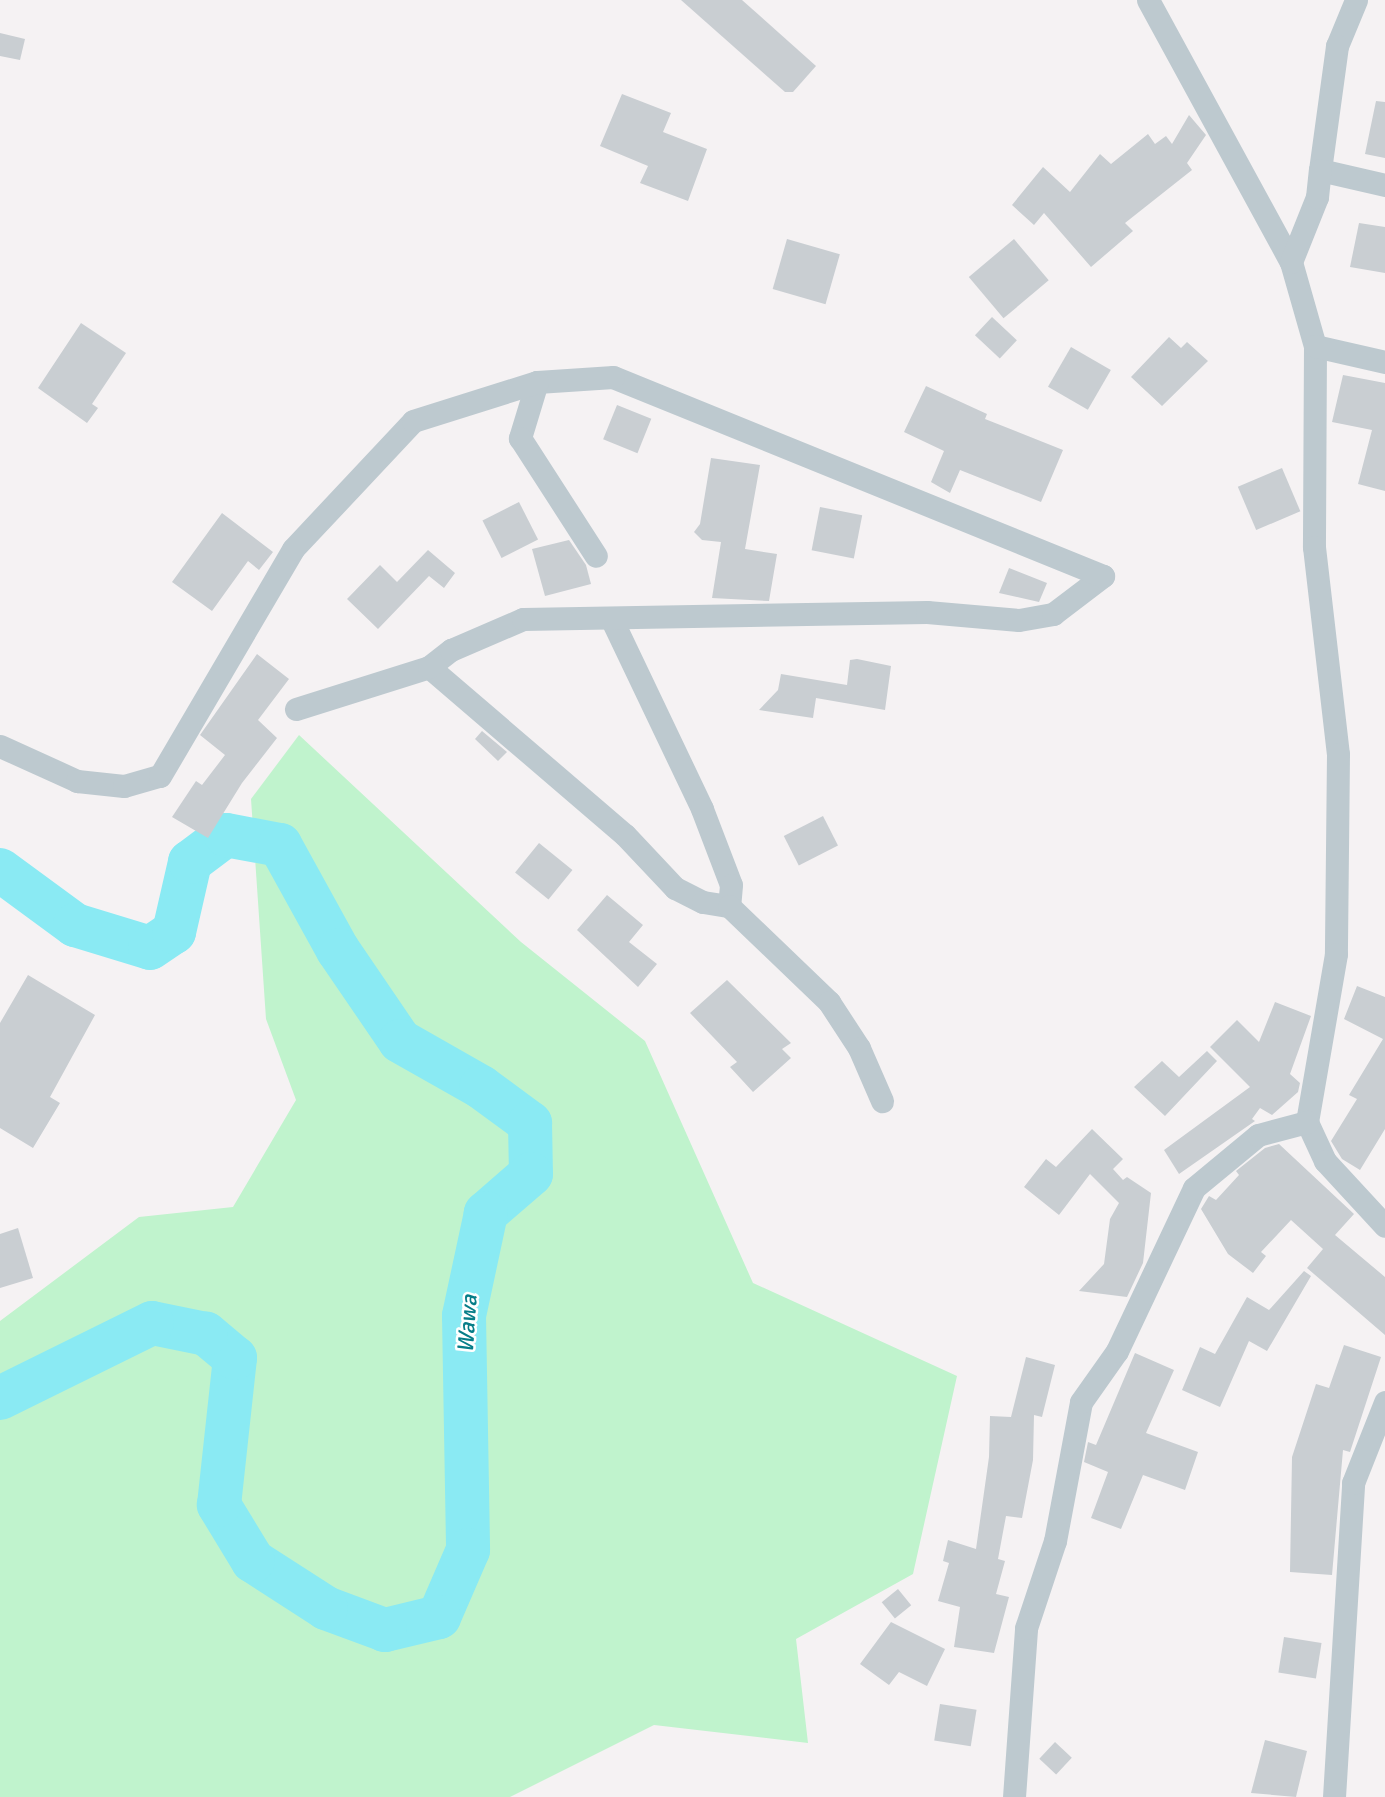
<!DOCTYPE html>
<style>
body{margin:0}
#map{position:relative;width:1385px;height:1797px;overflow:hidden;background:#f5f2f3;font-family:Signika,sans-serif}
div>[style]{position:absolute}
.green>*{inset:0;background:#c0f3cd}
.river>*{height:44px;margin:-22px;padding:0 22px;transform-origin:22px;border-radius:22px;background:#8aeaf3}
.building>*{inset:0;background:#c9ced2;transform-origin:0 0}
.street>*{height:23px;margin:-11.5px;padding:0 11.5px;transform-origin:11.5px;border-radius:11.5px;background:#bdc9cf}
span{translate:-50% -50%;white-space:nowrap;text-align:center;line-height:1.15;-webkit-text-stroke:5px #fff;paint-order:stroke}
.water-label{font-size:23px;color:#067d88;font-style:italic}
</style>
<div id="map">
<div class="green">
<i style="clip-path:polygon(299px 735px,521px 942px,645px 1041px,753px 1283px,957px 1376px,913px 1574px,796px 1639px,808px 1743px,654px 1725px,510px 1797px,0 1797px,0 1321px,139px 1217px,233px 1207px,296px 1100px,266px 1019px,251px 799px)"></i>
</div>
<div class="river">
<i style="left:0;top:870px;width:93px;rotate:36.3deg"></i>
<i style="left:75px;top:925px;width:78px;rotate:17deg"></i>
<i style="left:150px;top:948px;width:29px;rotate:-34deg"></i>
<i style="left:174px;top:932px;width:72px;rotate:-77.1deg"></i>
<i style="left:190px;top:862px;width:45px;rotate:-36.9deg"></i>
<i style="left:226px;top:835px;width:55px;rotate:10.5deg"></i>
<i style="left:280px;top:845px;width:120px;rotate:61.1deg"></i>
<i style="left:338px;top:950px;width:110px;rotate:55.7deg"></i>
<i style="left:400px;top:1041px;width:93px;rotate:29.6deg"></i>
<i style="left:481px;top:1087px;width:61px;rotate:36.3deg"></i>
<i style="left:530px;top:1123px;width:51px;rotate:88.9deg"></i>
<i style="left:531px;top:1174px;width:60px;rotate:139.1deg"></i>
<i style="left:486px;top:1213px;width:105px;rotate:102.1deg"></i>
<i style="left:464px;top:1316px;width:234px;rotate:89deg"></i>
<i style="left:468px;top:1550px;width:73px;rotate:113.4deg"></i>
<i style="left:439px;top:1617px;width:56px;rotate:166.5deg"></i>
<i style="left:385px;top:1630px;width:63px;rotate:-159.6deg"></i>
<i style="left:326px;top:1608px;width:87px;rotate:-147.2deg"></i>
<i style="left:253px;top:1561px;width:66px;rotate:-121.3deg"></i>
<i style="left:219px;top:1505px;width:148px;rotate:-83.8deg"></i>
<i style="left:235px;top:1358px;width:38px;rotate:-140deg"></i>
<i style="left:206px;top:1334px;width:55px;rotate:-168.5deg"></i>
<i style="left:152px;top:1323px;width:169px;rotate:153.7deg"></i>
</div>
<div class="building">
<i style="clip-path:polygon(681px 0,742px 0,816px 66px,793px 92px,785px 92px)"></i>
<i style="clip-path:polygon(0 33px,25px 39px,20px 60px,0 56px)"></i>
<i style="clip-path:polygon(622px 94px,671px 113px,663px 132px,707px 149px,688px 201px,640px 183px,648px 166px,600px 146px)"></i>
<i style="clip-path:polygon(1376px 101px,1385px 102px,1385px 158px,1365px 154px)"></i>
<i style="clip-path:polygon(1189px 115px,1206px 135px,1187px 163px,1192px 170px,1125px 223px,1133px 231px,1091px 267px,1044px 213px,1034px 225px,1012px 205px,1043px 167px,1070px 192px,1100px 154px,1111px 164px,1148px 134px,1155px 144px,1166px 136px,1172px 144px)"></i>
<i style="clip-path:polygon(1359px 223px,1385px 227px,1385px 273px,1350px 267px)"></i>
<i style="left:787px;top:239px;width:55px;height:52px;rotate:16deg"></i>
<i style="left:1014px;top:239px;width:54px;height:59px;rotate:50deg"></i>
<i style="left:992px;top:317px;width:34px;height:25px;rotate:43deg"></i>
<i style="clip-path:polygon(81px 323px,126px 353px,92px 404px,98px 408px,87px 423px,38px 388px)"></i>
<i style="clip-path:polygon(1169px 337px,1181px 348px,1187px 342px,1208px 361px,1162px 406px,1131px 377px)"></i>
<i style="left:1071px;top:347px;width:46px;height:46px;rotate:30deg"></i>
<i style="clip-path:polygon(1343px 375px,1385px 383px,1385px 491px,1358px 484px,1372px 430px,1332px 422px)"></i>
<i style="clip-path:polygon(926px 386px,987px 414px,985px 419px,1063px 450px,1041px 502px,960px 470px,950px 493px,931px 482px,944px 451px,904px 432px)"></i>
<i style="left:617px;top:405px;width:37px;height:37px;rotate:22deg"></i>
<i style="clip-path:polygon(711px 458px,760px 465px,745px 549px,777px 554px,769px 601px,712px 598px,721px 542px,702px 540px,694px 532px,700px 524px)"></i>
<i style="left:1282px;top:468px;width:47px;height:48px;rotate:67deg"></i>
<i style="left:519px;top:502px;width:42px;height:41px;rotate:63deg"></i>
<i style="left:820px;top:507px;width:43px;height:44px;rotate:11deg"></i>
<i style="clip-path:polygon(222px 513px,273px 552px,259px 570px,248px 561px,212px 611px,172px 582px)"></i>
<i style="clip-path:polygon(569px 540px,586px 565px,591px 584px,545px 596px,532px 549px)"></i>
<i style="clip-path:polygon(428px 550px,455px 573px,444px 588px,429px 576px,378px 629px,347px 599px,380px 565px,397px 582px)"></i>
<i style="clip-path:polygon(1009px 568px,1047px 583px,1039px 602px,999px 593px)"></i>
<i style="clip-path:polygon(257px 654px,289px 679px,258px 720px,277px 738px,242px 783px,208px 838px,172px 817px,196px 781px,202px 785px,225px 755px,200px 735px)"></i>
<i style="clip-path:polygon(857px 659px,891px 666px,885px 710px,816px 698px,813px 718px,759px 710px,778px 690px,781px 674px,847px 685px,850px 660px)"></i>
<i style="clip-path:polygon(482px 731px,507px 752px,498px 761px,475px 739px)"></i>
<i style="left:823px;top:816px;width:33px;height:44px;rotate:63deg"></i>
<i style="left:539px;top:843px;width:43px;height:38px;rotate:39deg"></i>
<i style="clip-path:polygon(607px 895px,643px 925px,629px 942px,657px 964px,638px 987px,577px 930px)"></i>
<i style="clip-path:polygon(28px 975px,95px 1015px,50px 1097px,60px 1103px,33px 1148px,0 1128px,0 1023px)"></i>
<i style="clip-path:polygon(727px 980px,791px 1043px,782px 1049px,791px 1058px,753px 1092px,730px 1067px,737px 1062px,690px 1013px)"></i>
<i style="clip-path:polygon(1357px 986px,1385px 997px,1385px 1129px,1360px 1170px,1342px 1159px,1331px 1141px,1357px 1099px,1349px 1095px,1383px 1039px,1344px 1019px)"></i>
<i style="clip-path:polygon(1275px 1002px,1311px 1016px,1290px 1074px,1300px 1083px,1298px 1092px,1272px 1115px,1260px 1108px,1252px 1119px,1255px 1121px,1179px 1174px,1164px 1150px,1250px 1087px,1210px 1047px,1237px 1020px,1259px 1042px)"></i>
<i style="clip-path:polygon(1207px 1051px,1217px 1061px,1165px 1116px,1134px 1087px,1162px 1061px,1179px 1077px)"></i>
<i style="clip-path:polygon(1092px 1129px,1123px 1159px,1113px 1169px,1123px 1180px,1127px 1177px,1151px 1193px,1143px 1263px,1127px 1297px,1079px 1291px,1104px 1264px,1110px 1219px,1119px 1203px,1090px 1174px,1059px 1215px,1024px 1187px,1046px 1159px,1056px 1167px)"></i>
<i style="clip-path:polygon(1279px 1144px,1354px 1214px,1335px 1235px,1385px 1277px,1385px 1335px,1307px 1268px,1323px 1249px,1291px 1220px,1261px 1252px,1266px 1256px,1253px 1273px,1228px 1254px,1201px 1209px,1209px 1196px,1216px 1200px,1239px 1175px,1236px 1171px,1265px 1148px)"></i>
<i style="clip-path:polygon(18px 1228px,33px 1278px,0 1288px,0 1234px)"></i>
<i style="clip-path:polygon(1304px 1271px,1311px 1276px,1267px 1351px,1249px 1341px,1220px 1407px,1182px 1390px,1200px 1347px,1215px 1354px,1247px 1297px,1269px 1310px)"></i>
<i style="clip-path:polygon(1344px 1345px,1381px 1357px,1350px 1452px,1343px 1450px,1332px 1575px,1290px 1572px,1292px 1457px,1316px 1384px,1329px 1388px)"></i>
<i style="clip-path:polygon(1135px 1353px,1174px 1370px,1146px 1433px,1198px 1452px,1185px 1490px,1143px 1475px,1121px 1529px,1091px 1518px,1108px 1472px,1084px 1462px,1088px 1442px,1096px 1445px)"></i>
<i style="clip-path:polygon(1026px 1357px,1055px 1365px,1042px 1417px,1034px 1415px,1033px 1460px,1022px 1518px,1006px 1516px,998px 1559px,1005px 1561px,996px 1594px,1009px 1597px,994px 1653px,954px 1647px,960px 1607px,938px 1601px,949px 1563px,943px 1561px,948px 1540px,976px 1549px,989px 1457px,990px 1416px,1011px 1417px)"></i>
<i style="left:898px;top:1589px;width:21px;height:21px;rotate:51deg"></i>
<i style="clip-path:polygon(891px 1622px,945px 1649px,927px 1686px,899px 1672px,889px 1685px,860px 1664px)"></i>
<i style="left:1284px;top:1637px;width:38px;height:36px;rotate:9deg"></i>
<i style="left:940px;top:1704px;width:37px;height:37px;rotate:9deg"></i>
<i style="clip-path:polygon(1265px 1740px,1307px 1751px,1296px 1797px,1251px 1793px)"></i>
<i style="left:1055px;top:1742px;width:23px;height:23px;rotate:43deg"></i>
</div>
<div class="street">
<i style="left:1148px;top:0;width:298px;rotate:61.4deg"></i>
<i style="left:1291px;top:262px;width:87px;rotate:74.1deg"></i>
<i style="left:1315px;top:346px;width:201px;rotate:90.3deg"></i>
<i style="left:1314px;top:547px;width:208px;rotate:83.4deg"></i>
<i style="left:1338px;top:754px;width:200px;rotate:90.6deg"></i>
<i style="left:1336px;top:954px;width:170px;rotate:99.8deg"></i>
<i style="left:1307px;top:1122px;width:43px;rotate:65.2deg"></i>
<i style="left:1325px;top:1161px;width:88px;rotate:47.3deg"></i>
<i style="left:1356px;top:0;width:50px;rotate:112.4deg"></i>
<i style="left:1337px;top:46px;width:125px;rotate:97.8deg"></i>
<i style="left:1320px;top:170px;width:67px;rotate:13deg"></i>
<i style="left:1291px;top:262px;width:70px;rotate:-68.2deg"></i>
<i style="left:1317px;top:197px;width:27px;rotate:-84deg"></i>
<i style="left:1315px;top:346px;width:72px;rotate:12.9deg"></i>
<i style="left:612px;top:620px;width:209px;rotate:64.5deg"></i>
<i style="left:702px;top:809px;width:81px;rotate:69.1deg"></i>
<i style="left:731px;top:885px;width:21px;rotate:95deg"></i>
<i style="left:429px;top:667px;width:258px;rotate:40.6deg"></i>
<i style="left:625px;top:835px;width:73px;rotate:46.7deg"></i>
<i style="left:675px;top:888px;width:31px;rotate:27deg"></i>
<i style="left:703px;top:902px;width:26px;rotate:9deg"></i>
<i style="left:729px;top:906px;width:139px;rotate:43.8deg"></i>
<i style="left:829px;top:1002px;width:55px;rotate:56.9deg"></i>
<i style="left:859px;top:1048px;width:58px;rotate:66.5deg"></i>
<i style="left:296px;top:709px;width:139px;rotate:-17.5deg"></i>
<i style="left:429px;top:667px;width:28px;rotate:-38deg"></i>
<i style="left:451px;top:650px;width:78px;rotate:-23.3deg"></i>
<i style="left:523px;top:619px;width:404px;rotate:-1deg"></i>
<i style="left:927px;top:612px;width:92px;rotate:5deg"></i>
<i style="left:1019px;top:620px;width:35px;rotate:-10deg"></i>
<i style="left:1053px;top:614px;width:63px;rotate:-37.2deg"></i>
<i style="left:1103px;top:576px;width:529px;rotate:-157.9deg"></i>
<i style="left:613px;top:377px;width:76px;rotate:176.2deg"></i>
<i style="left:537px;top:382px;width:59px;rotate:106.9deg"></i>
<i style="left:520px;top:438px;width:140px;rotate:57.2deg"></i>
<i style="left:0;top:746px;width:85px;rotate:24.4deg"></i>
<i style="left:77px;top:781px;width:47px;rotate:6.1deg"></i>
<i style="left:124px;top:786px;width:37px;rotate:-16deg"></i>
<i style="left:160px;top:776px;width:263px;rotate:-59.6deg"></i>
<i style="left:293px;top:549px;width:175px;rotate:-46.8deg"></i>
<i style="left:413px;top:421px;width:130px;rotate:-17.5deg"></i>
<i style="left:1014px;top:1797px;width:169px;rotate:-85.9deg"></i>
<i style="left:1026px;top:1628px;width:92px;rotate:-71.6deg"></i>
<i style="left:1055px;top:1541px;width:141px;rotate:-79.4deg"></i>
<i style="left:1081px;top:1402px;width:62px;rotate:-54.8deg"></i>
<i style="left:1117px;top:1351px;width:180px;rotate:-64.7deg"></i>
<i style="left:1194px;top:1188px;width:83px;rotate:-39.6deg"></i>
<i style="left:1258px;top:1135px;width:51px;rotate:-14.9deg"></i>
<i style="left:1334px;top:1797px;width:315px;rotate:-86.5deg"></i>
<i style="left:1353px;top:1483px;width:87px;rotate:-68.4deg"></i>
</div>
<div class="water-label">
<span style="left:468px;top:1324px;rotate:-86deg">Wawa</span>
</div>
</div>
